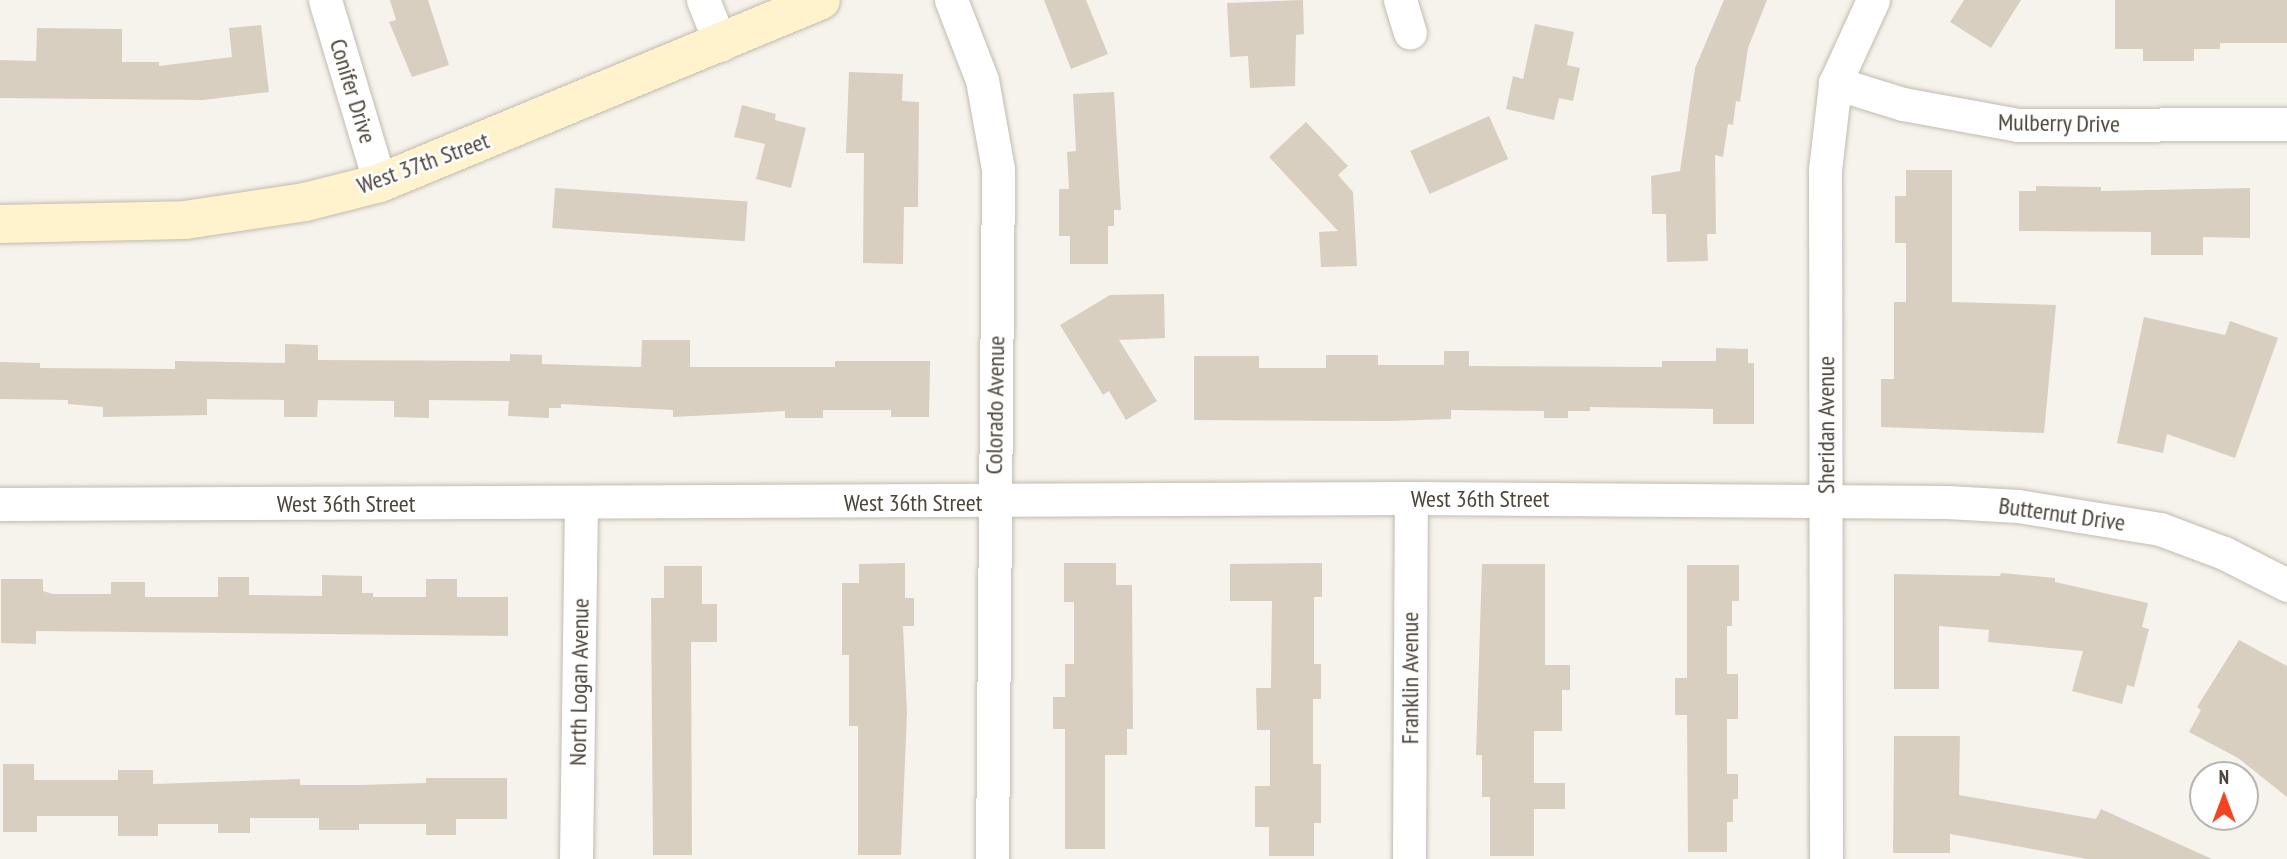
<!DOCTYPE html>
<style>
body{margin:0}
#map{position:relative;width:2287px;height:859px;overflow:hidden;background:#f6f3ec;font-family:"PT Sans Narrow",sans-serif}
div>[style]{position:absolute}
.building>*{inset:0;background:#d8cfc1;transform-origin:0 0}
.roads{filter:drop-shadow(0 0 2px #c2bbae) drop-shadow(0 0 2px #c2bbae)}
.street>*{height:33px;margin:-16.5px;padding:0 16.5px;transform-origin:16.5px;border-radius:16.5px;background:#fff}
.secondary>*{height:38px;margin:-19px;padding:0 19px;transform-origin:19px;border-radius:19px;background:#fff3cd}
span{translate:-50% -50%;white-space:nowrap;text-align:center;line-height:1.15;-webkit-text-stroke:5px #fff;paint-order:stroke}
.street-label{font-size:24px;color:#4b4439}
.north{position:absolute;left:2189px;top:761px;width:70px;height:70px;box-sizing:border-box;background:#fff;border:2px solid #b7b4b0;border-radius:50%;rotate:0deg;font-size:19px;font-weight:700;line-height:28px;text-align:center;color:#4b4439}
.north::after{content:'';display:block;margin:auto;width:24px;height:32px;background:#fc3f1d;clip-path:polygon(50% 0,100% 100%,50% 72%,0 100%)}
</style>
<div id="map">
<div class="building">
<i style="clip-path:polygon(390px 0,428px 0,449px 65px,412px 77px,389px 22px,396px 20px)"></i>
<i style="clip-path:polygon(1044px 0,1086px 0,1108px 54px,1071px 69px)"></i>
<i style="clip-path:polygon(1303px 0,1304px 34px,1296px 35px,1295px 86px,1250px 88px,1248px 56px,1230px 57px,1227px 3px)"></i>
<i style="clip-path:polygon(1724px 0,1767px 0,1748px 48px,1740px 102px,1736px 101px,1733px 125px,1728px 124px,1723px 157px,1715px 155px,1716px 234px,1707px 234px,1708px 261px,1667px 262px,1666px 214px,1652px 214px,1651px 176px,1680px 171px,1695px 68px)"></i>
<i style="clip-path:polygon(1964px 0,2021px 0,1991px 48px,1950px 22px)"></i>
<i style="clip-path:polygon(2115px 0,2287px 0,2287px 43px,2220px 43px,2220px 49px,2194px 49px,2194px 61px,2143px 61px,2143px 49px,2115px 49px)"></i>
<i style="clip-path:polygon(1535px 24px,1574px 32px,1567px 65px,1580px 68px,1573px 101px,1559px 98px,1554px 120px,1506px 109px,1513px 76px,1523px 79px)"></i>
<i style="clip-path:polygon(261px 25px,269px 92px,203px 100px,0 98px,0 60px,36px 61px,37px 28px,122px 29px,122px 62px,159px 62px,159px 66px,232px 57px,229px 28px)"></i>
<i style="clip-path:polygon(849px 72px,903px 74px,902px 101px,919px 102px,918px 207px,904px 207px,903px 264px,863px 263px,864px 153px,846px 153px)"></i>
<i style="clip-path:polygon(1114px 92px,1121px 210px,1114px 210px,1114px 226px,1108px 226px,1108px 264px,1070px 264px,1070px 236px,1059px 236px,1059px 189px,1069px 189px,1067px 152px,1076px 151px,1073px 94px)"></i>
<i style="clip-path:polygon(742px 105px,776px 114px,775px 120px,806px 128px,791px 188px,756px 179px,765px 144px,734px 137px)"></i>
<i style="left:1489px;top:116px;width:47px;height:86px;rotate:66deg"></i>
<i style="clip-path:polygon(1306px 122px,1348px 166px,1338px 175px,1353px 192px,1357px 266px,1321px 267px,1319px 232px,1338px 231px,1269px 157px)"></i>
<i style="clip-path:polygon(1906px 170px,1952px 170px,1952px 302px,2056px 305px,2044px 433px,1881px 427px,1881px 379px,1894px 379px,1894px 302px,1906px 302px,1906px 243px,1895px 243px,1895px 196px,1906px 196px)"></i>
<i style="clip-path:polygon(2036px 186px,2101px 187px,2101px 191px,2250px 188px,2250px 238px,2203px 237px,2203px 255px,2151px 255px,2151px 232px,2019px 231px,2019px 191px,2036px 191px)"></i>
<i style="left:555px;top:188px;width:193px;height:40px;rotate:4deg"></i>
<i style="clip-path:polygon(1164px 294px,1165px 338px,1119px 340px,1157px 401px,1126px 420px,1109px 391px,1103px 395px,1060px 325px,1110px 295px)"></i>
<i style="clip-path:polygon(2144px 317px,2225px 335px,2230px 321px,2278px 338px,2235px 458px,2167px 434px,2163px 453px,2117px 443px)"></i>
<i style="clip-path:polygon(642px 340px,690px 340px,690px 367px,835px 367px,835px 361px,930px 361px,929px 417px,891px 417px,891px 410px,823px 410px,823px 418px,785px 418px,785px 411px,673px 417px,673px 410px,561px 404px,561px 408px,549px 408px,549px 418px,508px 416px,509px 401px,429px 400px,429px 418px,394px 417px,394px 401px,318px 400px,317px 417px,284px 417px,284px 400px,207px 399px,207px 415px,103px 417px,103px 407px,68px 404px,68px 400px,0 399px,0 362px,40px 363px,40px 368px,175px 369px,175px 361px,285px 363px,285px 344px,318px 345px,318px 360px,510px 361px,510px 354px,542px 355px,542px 364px,641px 367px)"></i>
<i style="clip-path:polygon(1716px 348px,1748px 349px,1748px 363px,1754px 363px,1754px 424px,1713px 424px,1713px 409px,1590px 407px,1590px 411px,1568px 411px,1568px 418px,1544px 418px,1544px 411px,1451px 410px,1451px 419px,1389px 421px,1194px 420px,1194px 356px,1259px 356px,1259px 368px,1326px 368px,1326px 355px,1378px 355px,1378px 365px,1444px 365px,1444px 351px,1469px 351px,1469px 366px,1662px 367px,1662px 361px,1716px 361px)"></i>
<i style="clip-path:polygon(905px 563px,905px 598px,914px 598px,914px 626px,903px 626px,907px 713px,901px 855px,858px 855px,858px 726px,849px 726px,849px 655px,842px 655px,842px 583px,859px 583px,859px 564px)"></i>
<i style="clip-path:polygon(1064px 563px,1116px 563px,1116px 585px,1132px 585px,1133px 729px,1127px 729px,1127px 755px,1105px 755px,1105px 849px,1065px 849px,1065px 729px,1053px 729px,1053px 697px,1065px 697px,1065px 664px,1074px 664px,1074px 602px,1064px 602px)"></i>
<i style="clip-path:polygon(1322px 563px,1322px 597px,1314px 597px,1314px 664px,1321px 664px,1321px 699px,1313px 699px,1313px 764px,1321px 764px,1321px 823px,1314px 823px,1314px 856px,1269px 856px,1269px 827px,1255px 827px,1255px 786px,1270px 786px,1270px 730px,1257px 730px,1256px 688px,1271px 688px,1272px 601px,1230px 601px,1230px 564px)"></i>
<i style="clip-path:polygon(1482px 564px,1545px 564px,1545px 665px,1570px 665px,1570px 690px,1562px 690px,1562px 731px,1534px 731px,1534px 783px,1565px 783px,1565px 809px,1534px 809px,1534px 856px,1490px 856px,1490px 797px,1482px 797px,1482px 755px,1476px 755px)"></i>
<i style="clip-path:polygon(1687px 565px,1739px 565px,1739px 601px,1732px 601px,1732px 626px,1727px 626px,1727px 674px,1738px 674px,1738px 719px,1727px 719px,1727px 774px,1738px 774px,1738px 799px,1733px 799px,1733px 822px,1727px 822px,1727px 852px,1688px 852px,1687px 715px,1675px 715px,1675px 678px,1687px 678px)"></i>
<i style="clip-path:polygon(664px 566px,702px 566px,702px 604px,717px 604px,717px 642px,691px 642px,692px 855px,653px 855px,651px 598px,664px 598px)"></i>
<i style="clip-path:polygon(2001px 573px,2055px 578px,2055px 582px,2148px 603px,2142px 627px,2149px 629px,2134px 687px,2127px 685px,2122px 704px,2072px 691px,2083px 651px,1988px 642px,1989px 630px,1939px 626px,1939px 689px,1894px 689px,1894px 574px,2000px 576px)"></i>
<i style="clip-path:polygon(322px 575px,362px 576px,362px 593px,373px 593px,373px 597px,426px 597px,426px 579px,457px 579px,457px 597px,508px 597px,508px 636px,36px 631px,36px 644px,1px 643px,1px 579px,43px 579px,43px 591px,53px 594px,111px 594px,111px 582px,145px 582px,145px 597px,218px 597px,218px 577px,249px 577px,249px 595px,322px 596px)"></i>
<i style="clip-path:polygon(2239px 640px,2287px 666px,2287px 797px,2238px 758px,2189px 732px,2201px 710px,2197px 707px)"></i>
<i style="clip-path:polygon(1894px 736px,1960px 736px,1959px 795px,2096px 819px,2101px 809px,2212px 859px,2087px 859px,1950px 834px,1950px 853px,1893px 853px)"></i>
<i style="clip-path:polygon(3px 764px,34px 764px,34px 780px,118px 780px,118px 770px,153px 770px,153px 784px,300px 779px,300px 785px,361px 785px,426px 783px,426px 778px,507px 778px,507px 819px,456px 819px,456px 835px,426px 835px,426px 824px,359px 824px,359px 830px,319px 830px,319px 818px,250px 818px,250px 833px,218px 833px,218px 824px,158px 824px,158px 836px,118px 836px,118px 816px,37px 816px,37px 832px,3px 832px)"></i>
</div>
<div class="roads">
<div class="street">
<i style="left:325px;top:0;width:191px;rotate:73.3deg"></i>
<i style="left:703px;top:0;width:48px;rotate:68.2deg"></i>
<i style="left:951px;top:0;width:86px;rotate:68.8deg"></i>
<i style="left:982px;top:80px;width:90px;rotate:79.8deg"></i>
<i style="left:998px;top:169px;width:690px;rotate:90.5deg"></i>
<i style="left:1400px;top:0;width:34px;rotate:73deg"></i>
<i style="left:1835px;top:83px;width:71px;rotate:17.2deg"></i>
<i style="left:1903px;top:104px;width:117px;rotate:10.3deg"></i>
<i style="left:2018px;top:125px;width:269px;rotate:-0.2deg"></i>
<i style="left:0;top:504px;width:1411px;rotate:-0.24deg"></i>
<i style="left:1411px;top:498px;width:536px;rotate:0.43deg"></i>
<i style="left:1947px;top:502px;width:71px;rotate:3.2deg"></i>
<i style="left:2018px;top:506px;width:144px;rotate:9.2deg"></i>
<i style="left:2160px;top:529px;width:68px;rotate:20.6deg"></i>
<i style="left:2224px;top:553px;width:71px;rotate:26.9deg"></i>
<i style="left:576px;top:859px;width:354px;rotate:-89.2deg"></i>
<i style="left:1409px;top:859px;width:361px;rotate:-89.7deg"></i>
<i style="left:1826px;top:859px;width:689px;rotate:-90.08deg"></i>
<i style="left:1825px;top:170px;width:88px;rotate:-83.4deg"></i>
<i style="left:1835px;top:83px;width:91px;rotate:-65.4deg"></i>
</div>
<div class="secondary">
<i style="left:0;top:224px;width:185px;rotate:-1.2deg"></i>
<i style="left:185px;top:220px;width:121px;rotate:-8.5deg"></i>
<i style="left:305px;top:202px;width:77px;rotate:-14.2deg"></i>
<i style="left:380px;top:183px;width:477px;rotate:-22.5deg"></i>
</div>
</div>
<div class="street-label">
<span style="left:353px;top:91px;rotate:73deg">Conifer Drive</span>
<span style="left:2059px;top:123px;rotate:1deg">Mulberry Drive</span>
<span style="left:423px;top:163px;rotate:-20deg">West 37th Street</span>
<span style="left:995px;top:405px;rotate:-89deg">Colorado Avenue</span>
<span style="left:1826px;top:425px;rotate:-90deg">Sheridan Avenue</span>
<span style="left:1480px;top:499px">West 36th Street</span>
<span style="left:913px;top:503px">West 36th Street</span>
<span style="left:346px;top:504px">West 36th Street</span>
<span style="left:2062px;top:514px;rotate:8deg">Butternut Drive</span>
<span style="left:1410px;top:678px;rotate:-90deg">Franklin Avenue</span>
<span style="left:579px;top:682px;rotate:-89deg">North Logan Avenue</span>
</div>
<div class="north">N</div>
</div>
